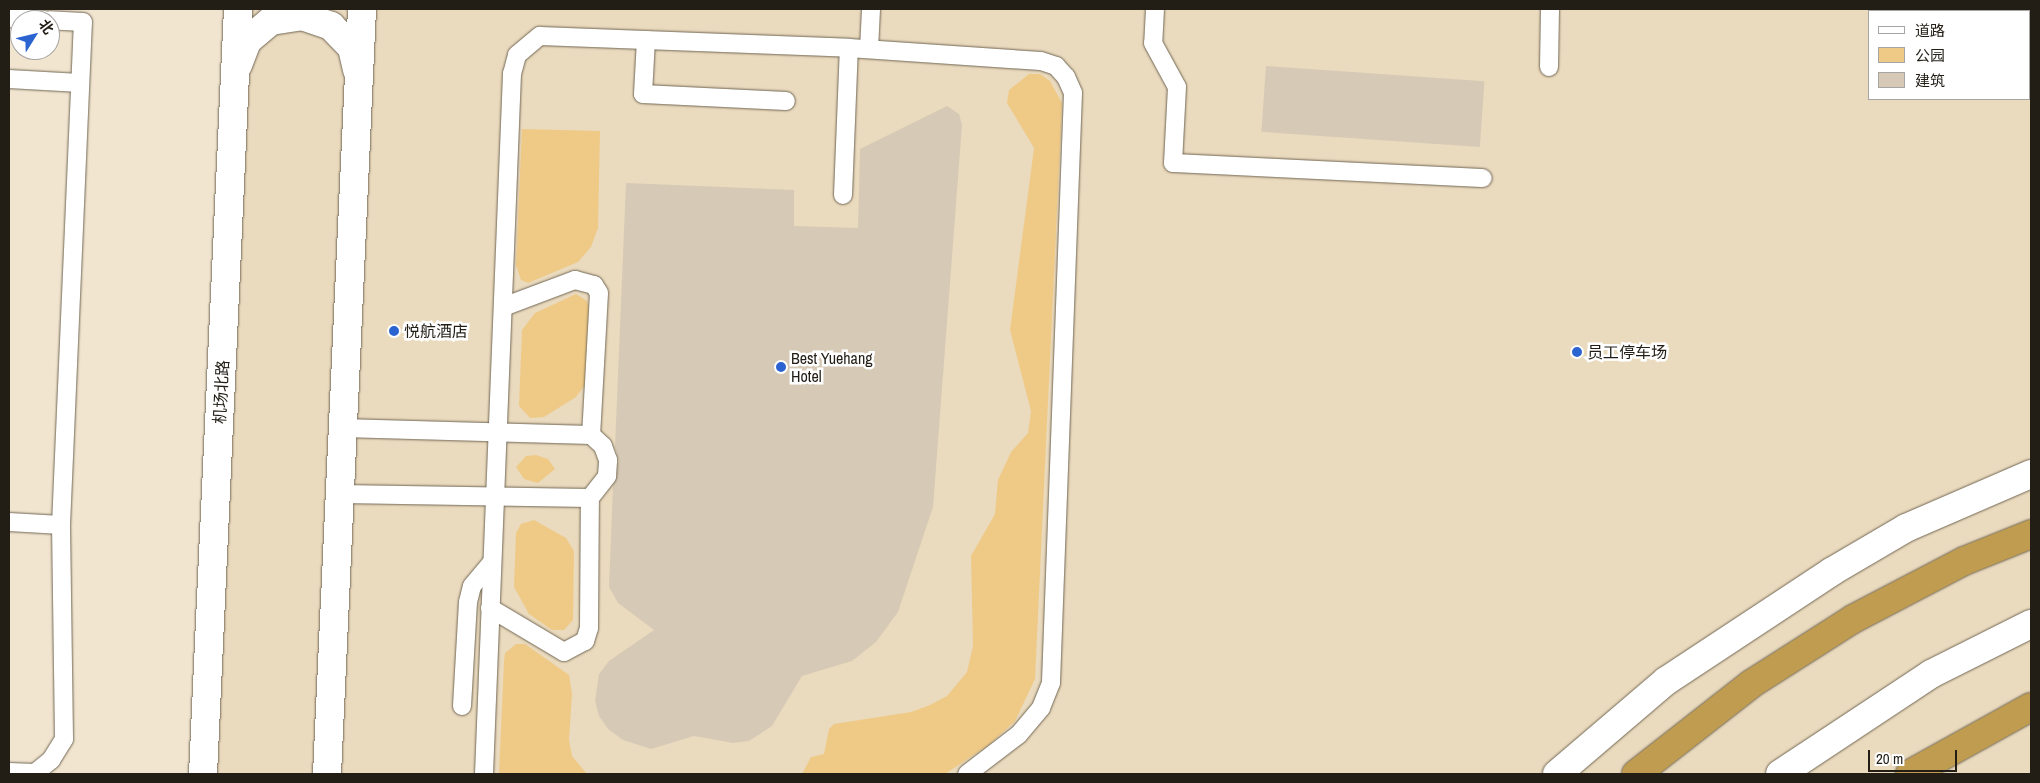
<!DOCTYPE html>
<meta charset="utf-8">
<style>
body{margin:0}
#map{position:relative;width:2040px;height:783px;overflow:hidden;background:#f1e5d0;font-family:"Archivo Narrow","Noto Sans SC",sans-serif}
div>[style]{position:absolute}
.built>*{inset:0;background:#eadabe}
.green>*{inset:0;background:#efca87}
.building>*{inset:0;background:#d6cab6;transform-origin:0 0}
.roads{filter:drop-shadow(0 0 1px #716754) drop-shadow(0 0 1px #716754)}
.service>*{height:18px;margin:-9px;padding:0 9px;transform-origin:9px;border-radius:9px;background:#fff}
.minor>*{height:28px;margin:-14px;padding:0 14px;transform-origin:14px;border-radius:14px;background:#fff}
.secondary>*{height:28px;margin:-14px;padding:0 14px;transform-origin:14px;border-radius:14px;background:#fff}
.trunk>*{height:28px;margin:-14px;padding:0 14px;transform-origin:14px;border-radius:14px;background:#c09c50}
.dots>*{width:14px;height:14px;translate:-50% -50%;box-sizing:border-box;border:2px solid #fff;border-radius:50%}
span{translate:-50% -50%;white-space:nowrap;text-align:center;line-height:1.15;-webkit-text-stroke:5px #fff;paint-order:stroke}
.poi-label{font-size:16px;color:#221e16}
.left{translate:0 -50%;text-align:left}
.street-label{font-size:16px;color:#221e16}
.frame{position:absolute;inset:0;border:10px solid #221e16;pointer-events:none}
.legend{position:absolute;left:1868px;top:10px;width:162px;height:90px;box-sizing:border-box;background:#fff;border:1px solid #a7a5a2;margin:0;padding:6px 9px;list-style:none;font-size:15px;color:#221e16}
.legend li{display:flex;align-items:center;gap:10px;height:25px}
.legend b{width:25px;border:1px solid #a7a5a2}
.north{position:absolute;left:10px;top:10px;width:50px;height:50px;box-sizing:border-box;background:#fff;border:1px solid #a7a5a2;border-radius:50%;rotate:54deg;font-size:14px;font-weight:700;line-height:20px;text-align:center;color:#221e16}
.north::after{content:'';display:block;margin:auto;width:18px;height:22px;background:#2b64d1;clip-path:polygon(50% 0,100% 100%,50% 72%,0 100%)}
.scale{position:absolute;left:1868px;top:750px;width:89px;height:22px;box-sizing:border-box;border:2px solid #221e16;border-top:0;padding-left:6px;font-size:15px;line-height:18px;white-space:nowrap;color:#221e16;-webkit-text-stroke:4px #fff;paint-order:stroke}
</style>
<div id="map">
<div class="built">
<i style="clip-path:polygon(evenodd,239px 9px,2031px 9px,2031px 774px,199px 774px,239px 9px,1869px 11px,2029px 11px,2029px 99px,1869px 99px,1869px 11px)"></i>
</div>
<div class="green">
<i style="clip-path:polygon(1029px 74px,1040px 74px,1050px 81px,1062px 103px,1035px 679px,1015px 721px,990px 744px,945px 774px,802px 774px,811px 757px,824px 754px,829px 729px,834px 724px,911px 712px,930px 705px,947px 696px,967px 672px,973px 646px,971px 556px,995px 514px,998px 480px,1011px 452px,1028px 433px,1031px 411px,1010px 330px,1034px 148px,1007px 103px,1009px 90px)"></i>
<i style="clip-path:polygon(522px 129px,600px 131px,598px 228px,591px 247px,578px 262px,528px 283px,521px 280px,516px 265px)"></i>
<i style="clip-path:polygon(576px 294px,587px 301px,590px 310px,585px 385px,576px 397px,544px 417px,530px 418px,519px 406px,522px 330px,535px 313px)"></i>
<i style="clip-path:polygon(536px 455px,548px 459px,555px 469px,538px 483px,524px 479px,516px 467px,526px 456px)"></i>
<i style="clip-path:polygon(534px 520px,566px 538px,574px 551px,573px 620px,564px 630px,552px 630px,529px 614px,514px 587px,516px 533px,521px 524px)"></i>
<i style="clip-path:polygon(516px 644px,525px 644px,569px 675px,572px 694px,569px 740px,572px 756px,587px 774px,499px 774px,504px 661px,505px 653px)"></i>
</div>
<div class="building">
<i style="left:1266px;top:66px;width:219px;height:66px;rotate:4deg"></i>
<i style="clip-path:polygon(947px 106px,959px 114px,962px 125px,933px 507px,898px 612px,876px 642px,852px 661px,802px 676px,772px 726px,749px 741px,733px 743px,694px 736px,651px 749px,623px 740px,608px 729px,599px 716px,595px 701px,599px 674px,609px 661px,654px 630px,618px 603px,609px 587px,613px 486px,619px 461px,615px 447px,626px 183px,794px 190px,794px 226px,858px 228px,860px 149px)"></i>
</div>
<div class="roads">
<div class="service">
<i style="left:1155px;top:9px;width:34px;rotate:93deg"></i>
<i style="left:1153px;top:43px;width:50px;rotate:61.4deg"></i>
<i style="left:1177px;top:87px;width:76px;rotate:93deg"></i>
<i style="left:1173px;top:163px;width:310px;rotate:2.8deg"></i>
<i style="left:9px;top:18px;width:34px;rotate:3deg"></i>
<i style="left:646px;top:40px;width:54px;rotate:93.2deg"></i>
<i style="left:643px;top:94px;width:143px;rotate:2.8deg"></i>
<i style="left:869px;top:49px;width:40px;rotate:-87.1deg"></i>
<i style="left:1549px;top:67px;width:58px;rotate:-89deg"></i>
<i style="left:9px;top:79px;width:71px;rotate:3.2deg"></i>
<i style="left:843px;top:195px;width:147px;rotate:-87.7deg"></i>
<i style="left:503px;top:307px;width:77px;rotate:-20.6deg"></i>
<i style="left:575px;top:280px;width:20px;rotate:15deg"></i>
<i style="left:594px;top:285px;width:9px;rotate:58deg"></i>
<i style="left:599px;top:293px;width:142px;rotate:93.2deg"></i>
<i style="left:340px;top:494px;width:250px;rotate:0.9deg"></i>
<i style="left:590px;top:498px;width:28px;rotate:-52deg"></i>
<i style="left:607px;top:476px;width:16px;rotate:-86deg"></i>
<i style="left:608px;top:460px;width:15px;rotate:-110deg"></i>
<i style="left:603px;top:446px;width:16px;rotate:-137deg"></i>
<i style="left:591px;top:435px;width:249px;rotate:-178.4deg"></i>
<i style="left:9px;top:522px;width:52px;rotate:3.3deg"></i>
<i style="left:61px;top:525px;width:503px;rotate:-87.5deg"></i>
<i style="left:83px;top:22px;width:33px;rotate:-177deg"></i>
<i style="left:490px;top:608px;width:86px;rotate:30.7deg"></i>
<i style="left:564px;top:652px;width:24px;rotate:-28deg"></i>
<i style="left:585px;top:641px;width:14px;rotate:-73deg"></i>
<i style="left:589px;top:628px;width:130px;rotate:-89.6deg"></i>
<i style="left:462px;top:706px;width:104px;rotate:-86.7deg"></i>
<i style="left:468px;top:602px;width:16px;rotate:-76deg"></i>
<i style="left:472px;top:586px;width:31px;rotate:-50deg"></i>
<i style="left:9px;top:772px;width:26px;rotate:2deg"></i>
<i style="left:35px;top:773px;width:21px;rotate:-39deg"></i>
<i style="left:51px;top:760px;width:25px;rotate:-58deg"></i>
<i style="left:64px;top:739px;width:214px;rotate:-90.8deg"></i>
<i style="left:484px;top:774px;width:701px;rotate:-87.71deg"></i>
<i style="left:512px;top:74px;width:20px;rotate:-75deg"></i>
<i style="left:517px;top:55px;width:30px;rotate:-40deg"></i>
<i style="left:540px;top:36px;width:309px;rotate:2.2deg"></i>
<i style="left:849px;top:48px;width:192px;rotate:3.9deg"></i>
<i style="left:1041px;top:61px;width:16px;rotate:18deg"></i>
<i style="left:1056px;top:66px;width:15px;rotate:48deg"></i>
<i style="left:1066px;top:77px;width:17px;rotate:66deg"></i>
<i style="left:1073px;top:93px;width:590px;rotate:92.14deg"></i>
<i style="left:1051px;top:683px;width:27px;rotate:112deg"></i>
<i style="left:1041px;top:708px;width:35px;rotate:130deg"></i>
<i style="left:1018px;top:735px;width:64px;rotate:142.6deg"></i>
</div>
<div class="minor">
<i style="left:1557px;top:774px;width:143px;rotate:-40.5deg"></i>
<i style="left:1666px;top:681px;width:198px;rotate:-33.4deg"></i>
<i style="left:1831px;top:572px;width:87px;rotate:-30.4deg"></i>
<i style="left:1906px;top:528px;width:136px;rotate:-23.4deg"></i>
</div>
<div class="secondary">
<i style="left:238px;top:65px;width:26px;rotate:-69deg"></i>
<i style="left:247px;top:41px;width:31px;rotate:-40deg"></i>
<i style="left:271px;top:21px;width:31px;rotate:-9deg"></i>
<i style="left:302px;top:16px;width:31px;rotate:19deg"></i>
<i style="left:331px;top:26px;width:30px;rotate:46deg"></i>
<i style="left:352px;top:48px;width:23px;rotate:77deg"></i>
<i style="left:203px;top:774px;width:766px;rotate:-87.38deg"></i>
<i style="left:327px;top:774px;width:766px;rotate:-87.38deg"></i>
<i style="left:1780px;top:774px;width:181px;rotate:-33.5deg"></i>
<i style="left:1931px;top:674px;width:112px;rotate:-26.6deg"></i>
</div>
<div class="trunk">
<i style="left:1636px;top:774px;width:146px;rotate:-38deg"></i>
<i style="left:1751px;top:684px;width:121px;rotate:-32.5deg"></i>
<i style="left:1853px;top:619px;width:125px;rotate:-27.6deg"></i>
<i style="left:1964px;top:561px;width:72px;rotate:-21.9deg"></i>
<i style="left:1910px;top:774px;width:138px;rotate:-29deg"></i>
</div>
</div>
<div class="dots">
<i style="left:394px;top:331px;background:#2b64d1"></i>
<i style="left:1577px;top:352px;background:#2b64d1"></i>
<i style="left:781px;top:367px;background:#2b64d1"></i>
</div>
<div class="poi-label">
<span class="left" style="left:404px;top:331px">悦航酒店</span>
<span class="left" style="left:1587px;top:352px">员工停车场</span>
<span class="left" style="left:791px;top:367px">Best Yuehang<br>Hotel</span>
</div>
<div class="street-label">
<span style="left:221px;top:392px;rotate:-87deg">机场北路</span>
</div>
<div class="frame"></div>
<ul class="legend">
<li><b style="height:6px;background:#fff"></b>道路</li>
<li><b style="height:14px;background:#efca87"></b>公园</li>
<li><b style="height:14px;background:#d6cab6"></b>建筑</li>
</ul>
<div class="north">北</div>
<div class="scale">20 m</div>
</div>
